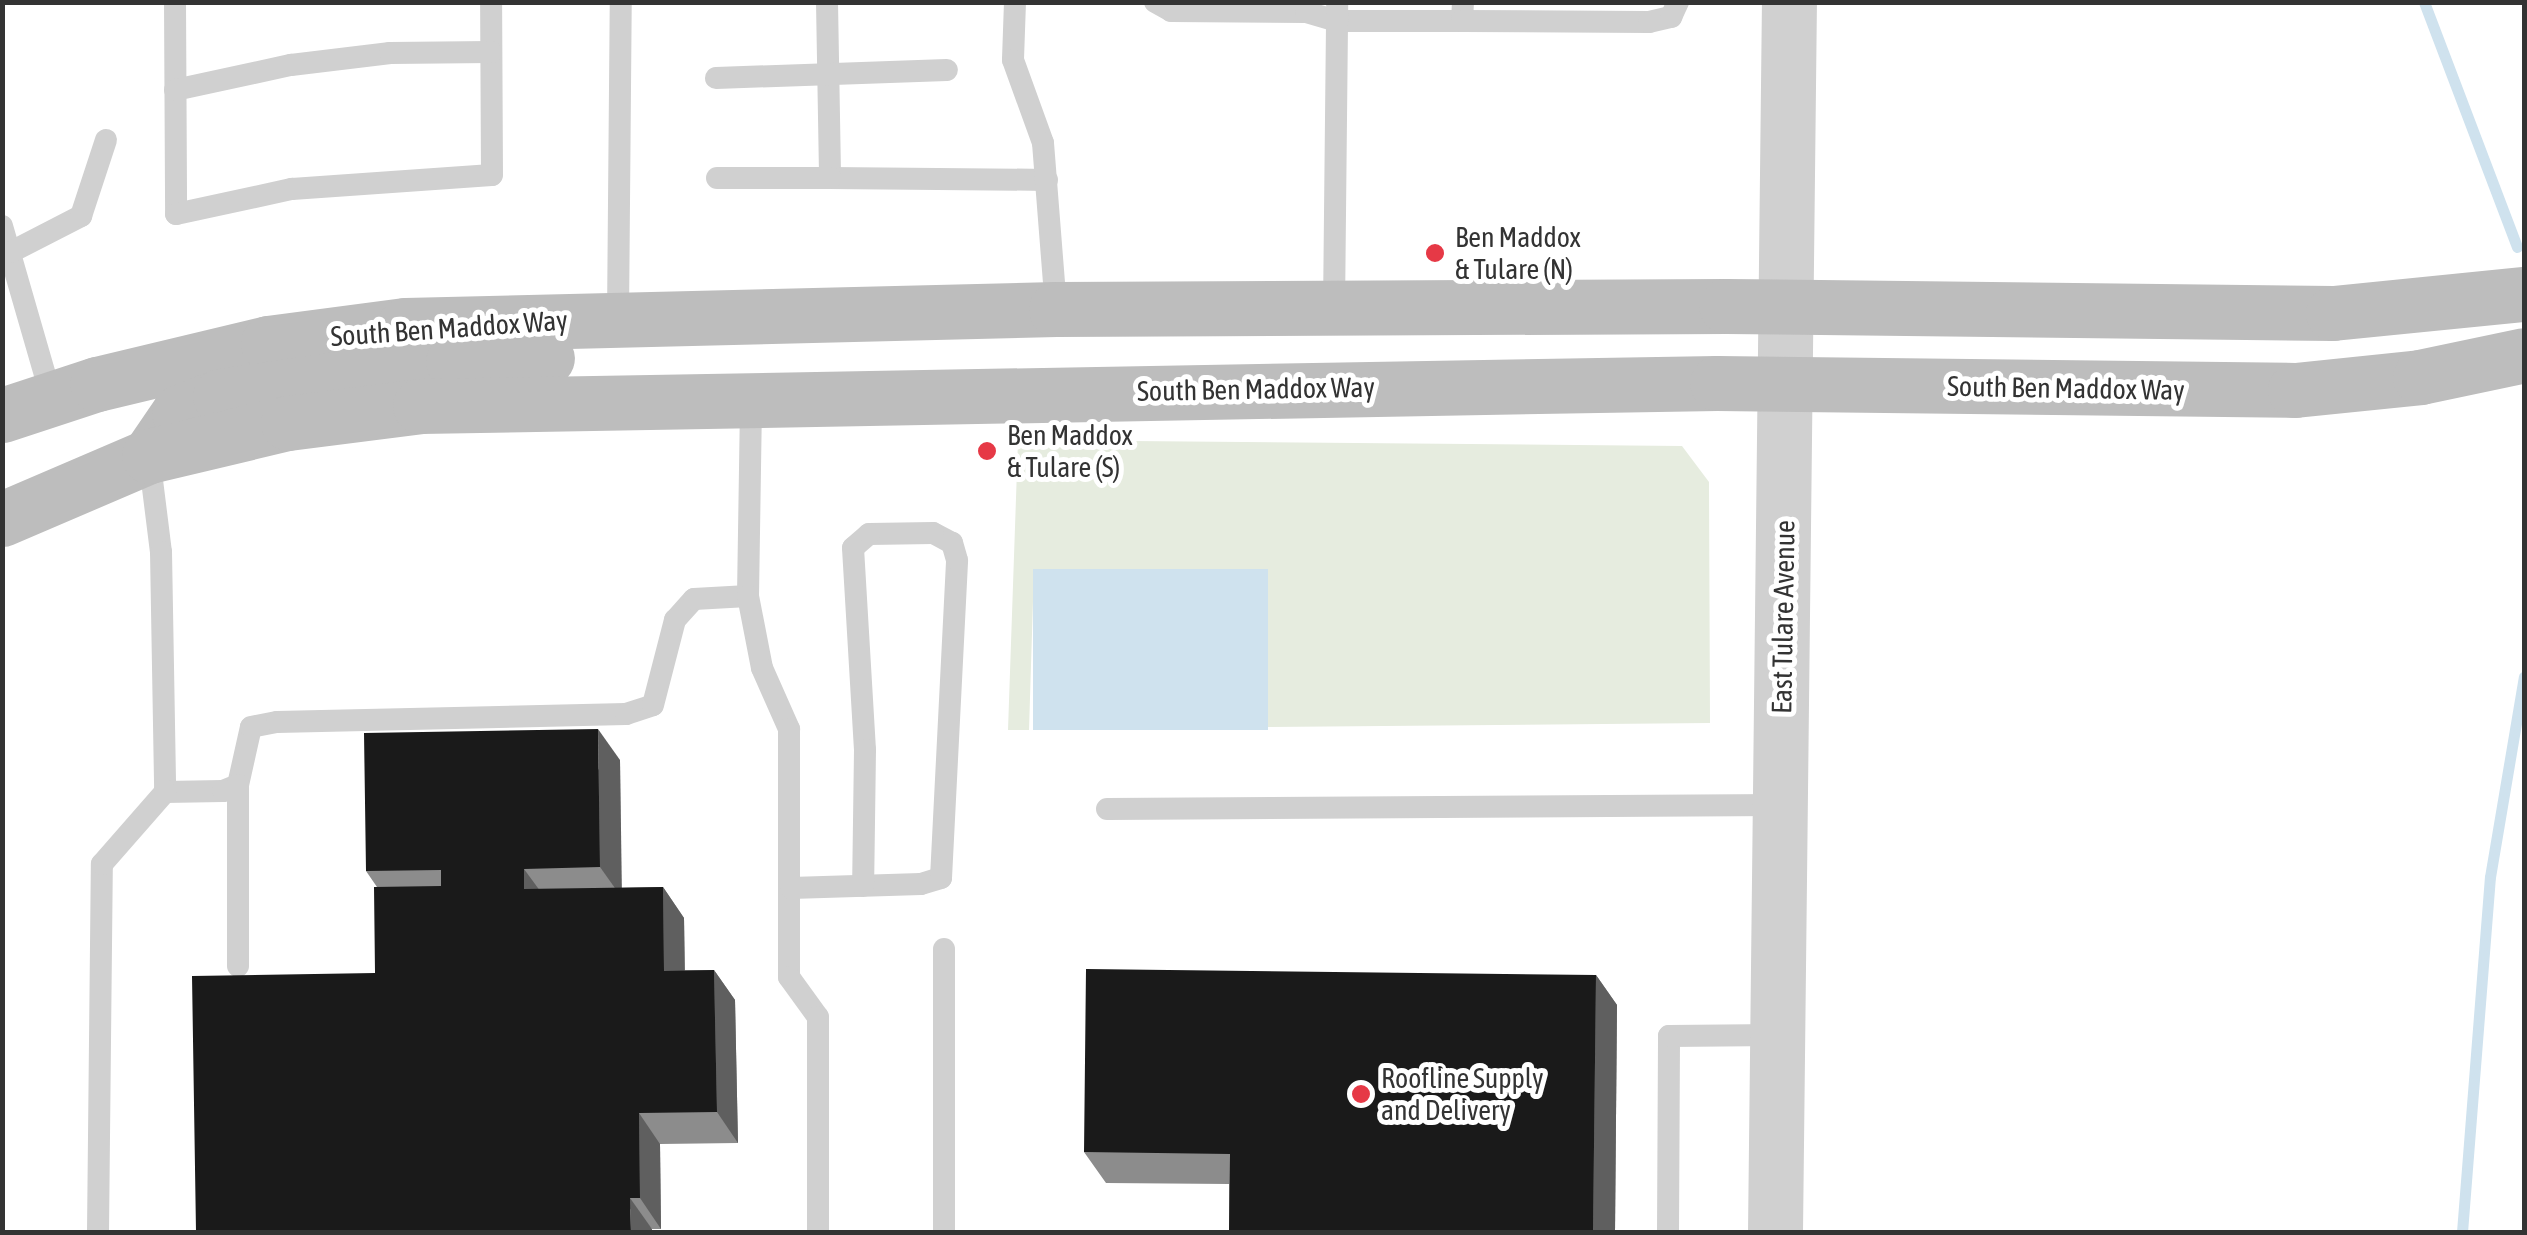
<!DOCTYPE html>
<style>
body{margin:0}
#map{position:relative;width:2527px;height:1235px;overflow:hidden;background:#fff;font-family:"Asap Condensed",sans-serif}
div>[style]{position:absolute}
.green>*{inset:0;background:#e6ecdf}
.water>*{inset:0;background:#cfe2ee;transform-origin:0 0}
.stream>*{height:11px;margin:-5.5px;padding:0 5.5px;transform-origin:5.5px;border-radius:5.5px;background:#cfe2ee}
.service>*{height:22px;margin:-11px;padding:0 11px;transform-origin:11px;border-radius:11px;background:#d0d0d0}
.tertiary>*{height:55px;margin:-27.5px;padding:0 27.5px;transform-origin:27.5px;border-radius:27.5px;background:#d0d0d0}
.secondary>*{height:55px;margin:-27.5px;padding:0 27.5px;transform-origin:27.5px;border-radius:27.5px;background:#bdbdbd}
.wall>*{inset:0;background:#8c8c8c}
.shaded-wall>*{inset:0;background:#5f5f5f}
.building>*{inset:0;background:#1a1a1a}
.dots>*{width:28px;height:28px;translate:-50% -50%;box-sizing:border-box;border:5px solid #fff;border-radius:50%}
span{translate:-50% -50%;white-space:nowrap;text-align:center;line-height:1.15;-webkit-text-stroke:10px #fff;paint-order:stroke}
.poi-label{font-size:28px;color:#333}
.left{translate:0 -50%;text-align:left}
.street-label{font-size:28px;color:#333}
.frame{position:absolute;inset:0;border:5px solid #333;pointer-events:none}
</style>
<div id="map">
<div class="green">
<i style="clip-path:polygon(1018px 440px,1682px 446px,1709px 482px,1710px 723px,1263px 727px,1268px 569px,1034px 569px,1029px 730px,1008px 730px)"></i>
</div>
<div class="water">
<i style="left:1033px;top:569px;width:235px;height:161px"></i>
</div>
<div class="stream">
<i style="left:2424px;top:2px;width:262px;rotate:69.2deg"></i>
<i style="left:2462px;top:1232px;width:356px;rotate:-85.5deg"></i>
<i style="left:2490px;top:877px;width:203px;rotate:-80.4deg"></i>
</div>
<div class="service">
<i style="left:175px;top:2px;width:212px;rotate:89.7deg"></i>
<i style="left:176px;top:214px;width:119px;rotate:-12.2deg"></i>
<i style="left:292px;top:189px;width:200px;rotate:-4deg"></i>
<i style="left:492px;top:175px;width:173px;rotate:-90.3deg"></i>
<i style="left:827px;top:2px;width:176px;rotate:89deg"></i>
<i style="left:830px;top:178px;width:217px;rotate:0.5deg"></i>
<i style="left:1015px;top:2px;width:58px;rotate:92deg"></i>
<i style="left:1013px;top:60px;width:88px;rotate:70.1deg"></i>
<i style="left:1043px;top:143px;width:167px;rotate:85.5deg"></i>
<i style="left:1155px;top:2px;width:18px;rotate:29deg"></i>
<i style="left:1171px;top:11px;width:135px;rotate:0.4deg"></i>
<i style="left:1306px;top:12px;width:32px;rotate:16deg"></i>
<i style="left:1337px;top:21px;width:125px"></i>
<i style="left:1462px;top:21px;width:19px;rotate:-87deg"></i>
<i style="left:1462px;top:21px;width:187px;rotate:0.3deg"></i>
<i style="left:1649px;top:22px;width:23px;rotate:-13deg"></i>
<i style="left:1671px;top:17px;width:17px;rotate:-65deg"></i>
<i style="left:716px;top:78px;width:231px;rotate:-2deg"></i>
<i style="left:175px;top:90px;width:119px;rotate:-12.2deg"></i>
<i style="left:291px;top:65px;width:100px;rotate:-6.9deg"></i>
<i style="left:390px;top:53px;width:101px;rotate:-0.6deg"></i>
<i style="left:717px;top:178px;width:113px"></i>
<i style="left:2px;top:226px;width:177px;rotate:73.9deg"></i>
<i style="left:11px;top:252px;width:79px;rotate:-27.2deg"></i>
<i style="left:81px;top:216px;width:80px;rotate:-71.8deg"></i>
<i style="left:1334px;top:310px;width:308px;rotate:-89.4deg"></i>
<i style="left:618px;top:317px;width:315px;rotate:-89.5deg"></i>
<i style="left:149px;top:456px;width:97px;rotate:82.9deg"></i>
<i style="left:161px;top:552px;width:240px;rotate:89deg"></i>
<i style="left:165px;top:792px;width:58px;rotate:-1deg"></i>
<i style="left:223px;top:791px;width:16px;rotate:-22deg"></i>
<i style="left:238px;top:785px;width:59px;rotate:-77.4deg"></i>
<i style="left:251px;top:727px;width:26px;rotate:-11deg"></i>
<i style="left:277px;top:722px;width:349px;rotate:-1.3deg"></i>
<i style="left:626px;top:714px;width:28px;rotate:-18deg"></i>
<i style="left:653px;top:705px;width:88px;rotate:-75.5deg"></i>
<i style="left:675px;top:620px;width:28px;rotate:-48deg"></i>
<i style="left:694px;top:599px;width:54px;rotate:-3.2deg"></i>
<i style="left:748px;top:596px;width:197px;rotate:-89.1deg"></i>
<i style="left:748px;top:596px;width:73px;rotate:79deg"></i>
<i style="left:762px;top:668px;width:67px;rotate:66.1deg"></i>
<i style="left:789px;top:729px;width:248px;rotate:90deg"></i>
<i style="left:789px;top:977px;width:49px;rotate:54.1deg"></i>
<i style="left:818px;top:1017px;width:215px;rotate:90deg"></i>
<i style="left:238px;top:785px;width:181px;rotate:90deg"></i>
<i style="left:1107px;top:809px;width:673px;rotate:-0.34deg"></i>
<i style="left:791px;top:888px;width:130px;rotate:-1.8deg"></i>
<i style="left:921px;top:884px;width:21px;rotate:-17deg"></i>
<i style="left:941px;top:878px;width:318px;rotate:-87.1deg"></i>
<i style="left:957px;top:560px;width:18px;rotate:-106deg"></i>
<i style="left:952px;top:543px;width:21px;rotate:-152deg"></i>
<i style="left:933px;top:533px;width:64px;rotate:179.1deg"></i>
<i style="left:869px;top:534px;width:21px;rotate:139deg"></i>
<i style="left:853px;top:548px;width:202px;rotate:86.6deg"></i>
<i style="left:865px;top:750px;width:136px;rotate:90.8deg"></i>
<i style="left:98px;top:1232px;width:368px;rotate:-89.4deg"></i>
<i style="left:102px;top:864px;width:96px;rotate:-48.8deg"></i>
<i style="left:944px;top:1232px;width:283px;rotate:-90deg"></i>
<i style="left:1668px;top:1232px;width:196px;rotate:-89.7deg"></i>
<i style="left:1669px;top:1036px;width:108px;rotate:-0.5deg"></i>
</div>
<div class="tertiary">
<i style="left:1775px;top:1232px;width:1230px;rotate:-89.35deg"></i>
</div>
<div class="secondary">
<i style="left:2px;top:415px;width:100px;rotate:-18.1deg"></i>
<i style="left:97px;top:384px;width:176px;rotate:-13.5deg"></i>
<i style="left:268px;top:343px;width:138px;rotate:-7.5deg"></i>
<i style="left:405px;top:325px;width:651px;rotate:-1.41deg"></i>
<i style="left:1056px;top:309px;width:670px;rotate:-0.26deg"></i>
<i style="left:1726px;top:306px;width:607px;rotate:0.66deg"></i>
<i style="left:2333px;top:313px;width:192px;rotate:-5.7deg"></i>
<i style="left:149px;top:456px;width:53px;rotate:-55.7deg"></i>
<i style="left:179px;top:412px;width:44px;rotate:-21.3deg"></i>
<i style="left:220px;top:396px;width:235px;rotate:-8.3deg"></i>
<i style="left:453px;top:362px;width:94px;rotate:-2.4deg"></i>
<i style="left:2px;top:519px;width:160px;rotate:-23.2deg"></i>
<i style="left:149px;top:456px;width:143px;rotate:-13.4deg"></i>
<i style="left:288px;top:423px;width:133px;rotate:-7.3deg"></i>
<i style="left:420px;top:406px;width:1297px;rotate:-1.02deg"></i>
<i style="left:1717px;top:383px;width:578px;rotate:0.69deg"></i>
<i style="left:2295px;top:390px;width:126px;rotate:-5.9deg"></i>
<i style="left:2420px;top:377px;width:106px;rotate:-11.9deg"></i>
</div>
<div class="wall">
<i style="clip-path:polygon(620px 760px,621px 888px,663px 887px,684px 918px,685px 970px,714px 970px,735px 1000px,738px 1143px,660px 1144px,661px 1229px,652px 1229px,375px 973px,377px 887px,366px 871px)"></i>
<i style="clip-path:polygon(1596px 975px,1617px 1005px,1615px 1232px,1229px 1232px,1229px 1184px,1106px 1183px,1084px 1152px)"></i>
</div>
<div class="shaded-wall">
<i style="clip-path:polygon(598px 729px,620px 760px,622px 898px,600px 867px)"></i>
<i style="clip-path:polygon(524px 869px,546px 899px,524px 889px)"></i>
<i style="clip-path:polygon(663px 887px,684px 918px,685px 1001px,664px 971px)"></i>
<i style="clip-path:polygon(714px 970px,735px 1000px,738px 1143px,717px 1112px)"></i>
<i style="clip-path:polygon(1596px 975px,1617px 1005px,1615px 1232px,1593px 1232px)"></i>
<i style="clip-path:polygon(639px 1113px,660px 1144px,661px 1229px,640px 1198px)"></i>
<i style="clip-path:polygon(630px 1198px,652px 1229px,652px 1232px,631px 1232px)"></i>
</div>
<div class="building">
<i style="clip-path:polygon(598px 729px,600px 867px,524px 869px,524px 889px,663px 887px,664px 971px,714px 970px,717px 1112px,639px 1113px,640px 1198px,630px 1198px,631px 1232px,196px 1232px,192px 976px,375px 973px,374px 887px,441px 886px,441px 870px,366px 871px,364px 733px)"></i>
<i style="clip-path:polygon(1086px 969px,1596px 975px,1593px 1232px,1229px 1232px,1230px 1154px,1084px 1152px)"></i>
</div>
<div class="dots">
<i style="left:1435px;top:253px;background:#e63946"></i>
<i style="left:987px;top:451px;background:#e63946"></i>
<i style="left:1361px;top:1094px;background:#e63946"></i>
</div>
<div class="poi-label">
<span class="left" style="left:1455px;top:253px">Ben Maddox<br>&amp; Tulare (N)</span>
<span class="left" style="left:1007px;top:451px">Ben Maddox<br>&amp; Tulare (S)</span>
<span class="left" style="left:1381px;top:1094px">Roofline Supply<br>and Delivery</span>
</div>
<div class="street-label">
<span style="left:449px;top:328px;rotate:-4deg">South Ben Maddox Way</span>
<span style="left:2066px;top:388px;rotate:1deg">South Ben Maddox Way</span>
<span style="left:1256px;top:389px;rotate:-1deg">South Ben Maddox Way</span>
<span style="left:1783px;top:617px;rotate:-89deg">East Tulare Avenue</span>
</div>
<div class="frame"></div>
</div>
